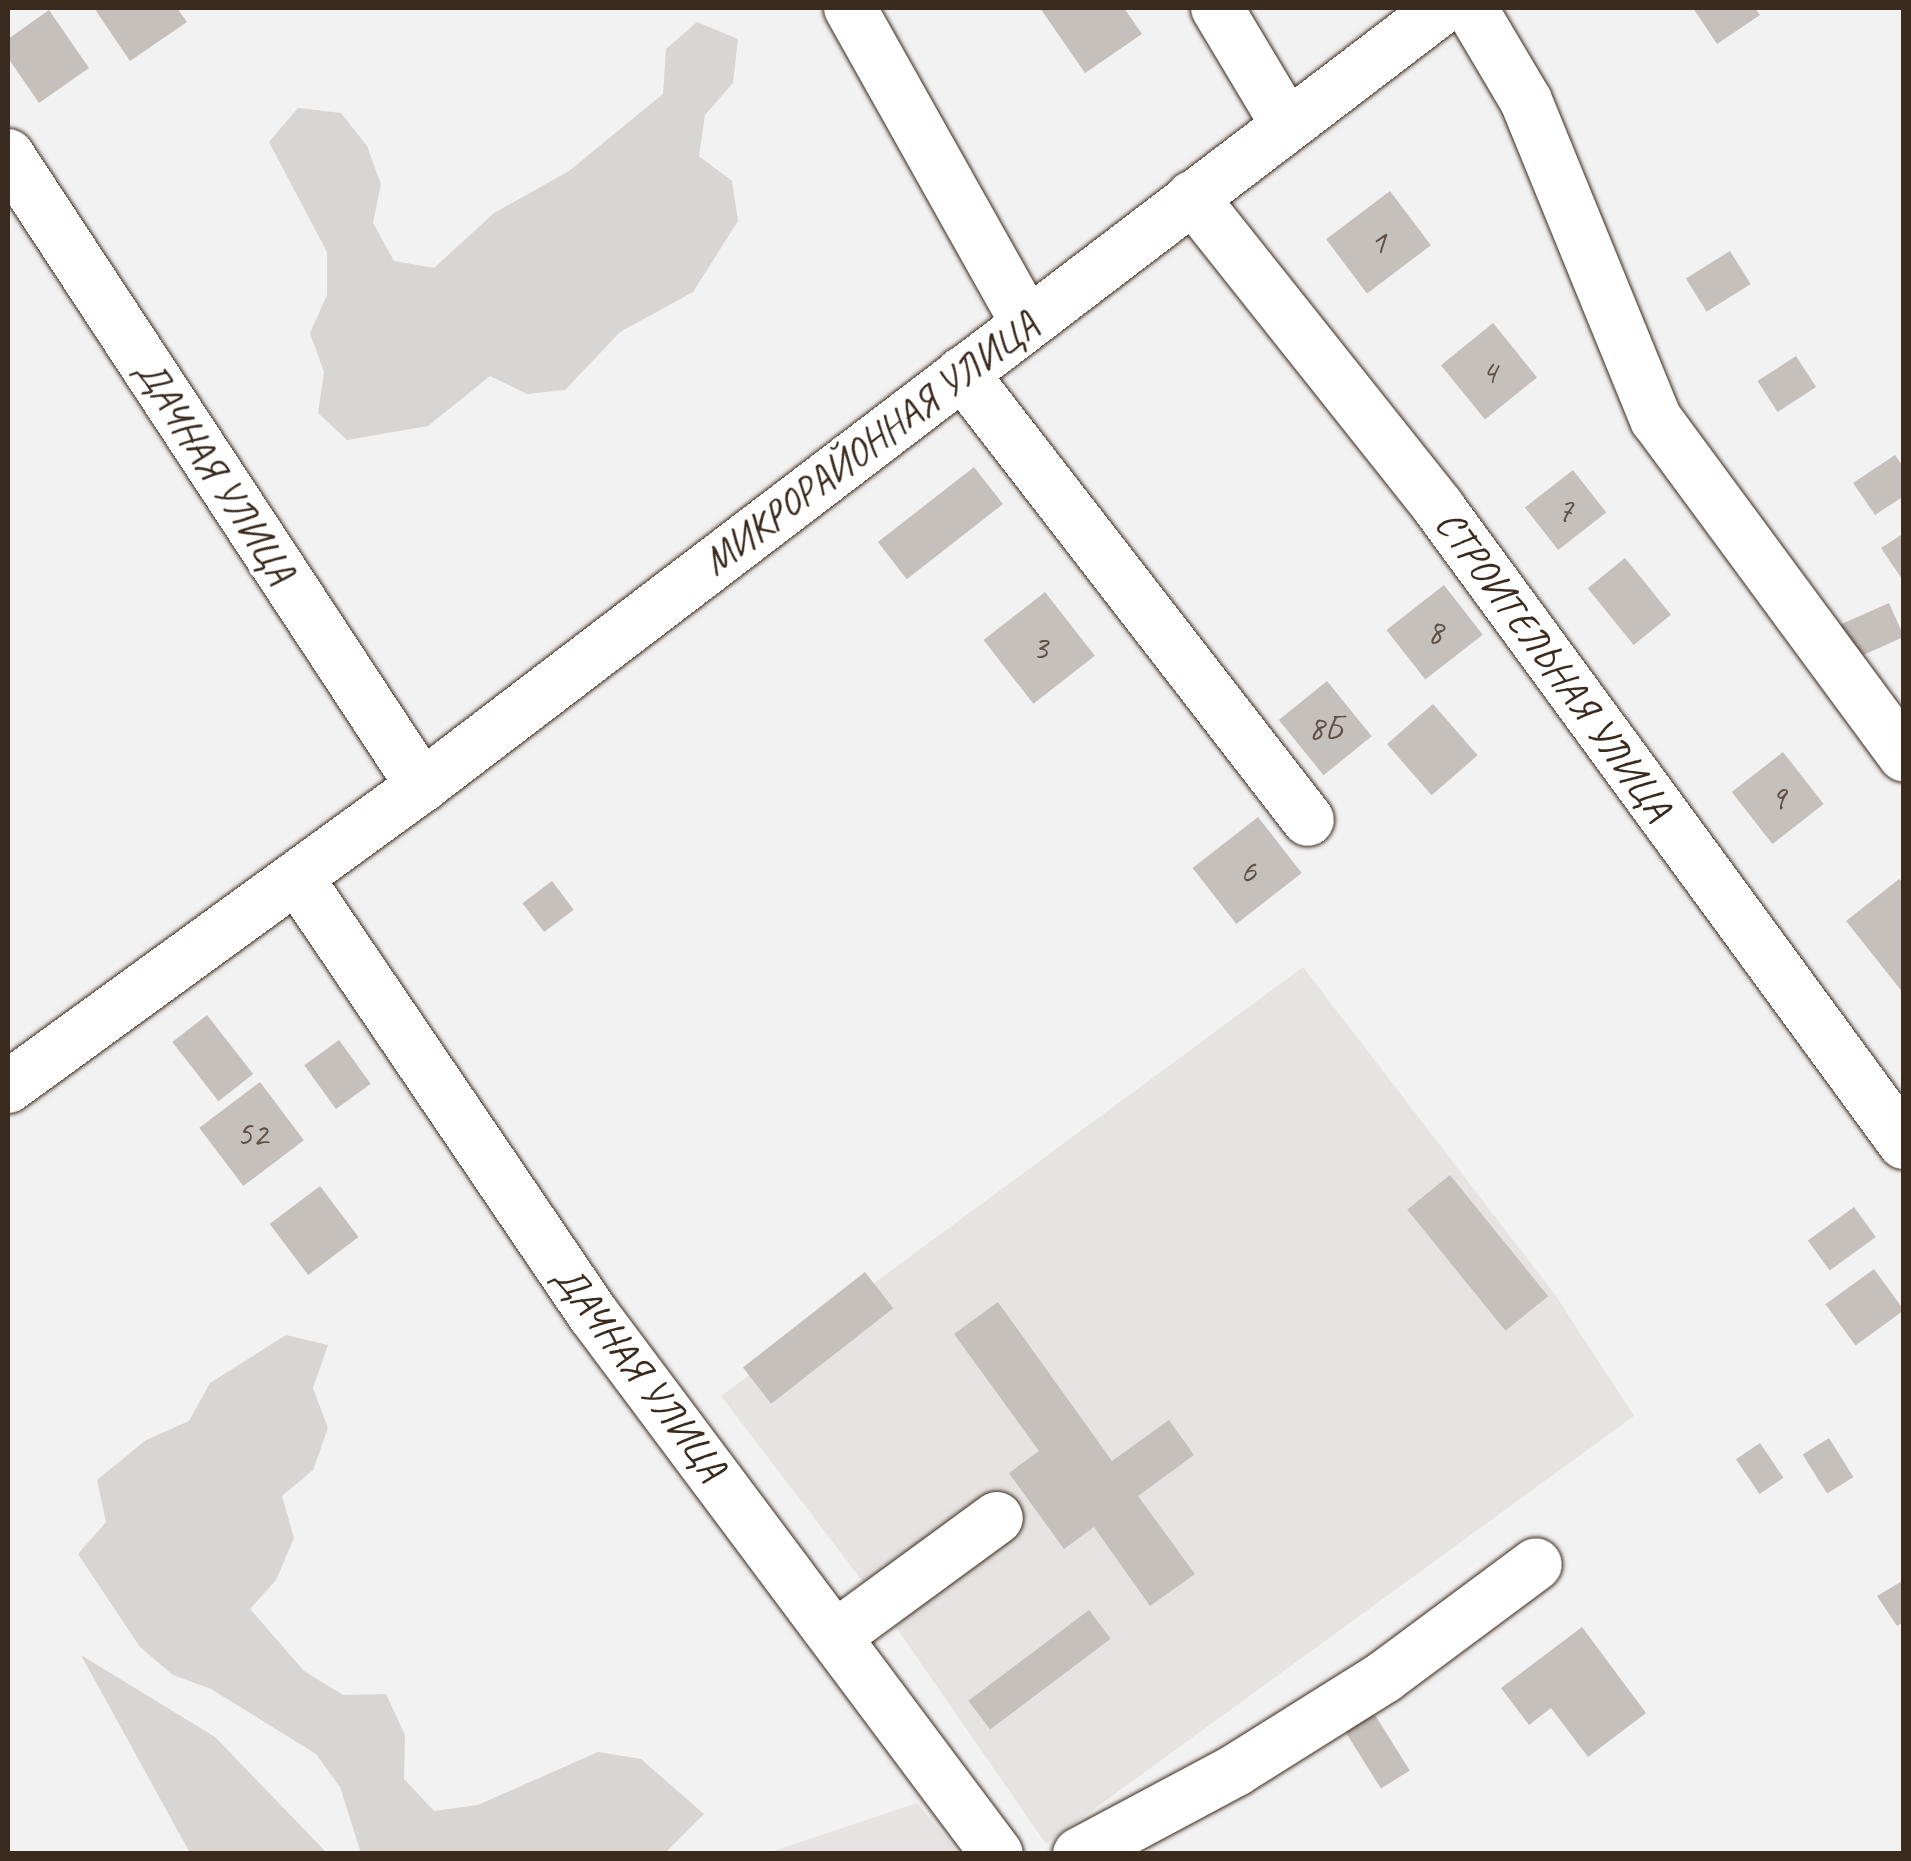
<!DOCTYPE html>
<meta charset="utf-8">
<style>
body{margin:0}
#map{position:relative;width:1911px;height:1861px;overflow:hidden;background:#f3f2f2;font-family:Caveat,sans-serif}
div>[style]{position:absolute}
.built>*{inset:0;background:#e6e3e2}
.green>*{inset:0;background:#d8d5d2}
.building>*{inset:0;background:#c6c0bd;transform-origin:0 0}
.roads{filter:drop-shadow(0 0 2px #3b2a1e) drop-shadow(0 0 2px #3b2a1e)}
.minor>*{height:52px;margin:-26px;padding:0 26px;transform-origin:26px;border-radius:26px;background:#fff}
span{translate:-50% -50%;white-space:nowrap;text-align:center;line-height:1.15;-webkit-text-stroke:8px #fff;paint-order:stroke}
.number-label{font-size:35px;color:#5e5046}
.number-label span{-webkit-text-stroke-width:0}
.street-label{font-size:40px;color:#3b2a1e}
.frame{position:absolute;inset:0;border:10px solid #3b2a1e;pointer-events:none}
</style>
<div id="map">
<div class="built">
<i style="clip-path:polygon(1303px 967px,1556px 1296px,1634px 1416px,1046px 1844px,880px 1604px,721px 1396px)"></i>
<i style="clip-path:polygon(917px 1803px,958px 1853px,768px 1853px)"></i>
</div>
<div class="green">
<i style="clip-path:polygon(697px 22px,738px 39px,733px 83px,705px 115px,699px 156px,732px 181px,738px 221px,693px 292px,620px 332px,565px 390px,527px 394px,490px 376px,428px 426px,347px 440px,318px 413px,324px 372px,310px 333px,327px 295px,327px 252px,269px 142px,298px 108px,341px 113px,367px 146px,381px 184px,373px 223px,394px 261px,434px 268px,494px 213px,569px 171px,663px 94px,666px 49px)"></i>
<i style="clip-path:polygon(286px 1335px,328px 1345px,313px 1388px,328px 1428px,313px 1470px,282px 1496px,294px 1538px,276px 1580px,250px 1609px,304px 1671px,343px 1695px,386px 1694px,405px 1735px,404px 1779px,434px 1811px,478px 1805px,598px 1752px,641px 1759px,704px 1814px,665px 1853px,361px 1853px,340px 1787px,316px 1754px,211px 1689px,173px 1675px,140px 1647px,78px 1554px,106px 1522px,97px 1480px,146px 1440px,189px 1421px,210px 1383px)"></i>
<i style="clip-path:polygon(81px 1655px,215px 1737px,327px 1853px,190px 1853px)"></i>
</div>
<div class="building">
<i style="clip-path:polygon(94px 8px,177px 8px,187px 22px,130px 61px)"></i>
<i style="clip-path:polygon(1040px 8px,1124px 8px,1142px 34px,1085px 73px)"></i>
<i style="clip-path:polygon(1693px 8px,1755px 8px,1760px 15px,1717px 44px)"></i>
<i style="clip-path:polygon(49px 10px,89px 68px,39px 103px,8px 58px,8px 39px)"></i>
<i style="left:1390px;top:191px;width:68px;height:80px;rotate:53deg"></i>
<i style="left:1730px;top:251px;width:39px;height:52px;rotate:58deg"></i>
<i style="left:1493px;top:323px;width:70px;height:67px;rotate:51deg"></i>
<i style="left:1796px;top:356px;width:37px;height:46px;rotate:57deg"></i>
<i style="clip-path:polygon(1895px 455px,1904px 468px,1904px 496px,1875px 515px,1853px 483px)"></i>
<i style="left:974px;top:467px;width:47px;height:122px;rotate:52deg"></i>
<i style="left:1573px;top:470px;width:54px;height:61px;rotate:52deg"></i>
<i style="clip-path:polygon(1904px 533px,1904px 582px,1881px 548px)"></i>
<i style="left:1625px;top:558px;width:73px;height:48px;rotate:51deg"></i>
<i style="left:1444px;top:585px;width:63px;height:73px;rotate:52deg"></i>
<i style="left:1045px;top:592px;width:81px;height:78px;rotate:52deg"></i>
<i style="left:1889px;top:603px;width:37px;height:55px;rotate:66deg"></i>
<i style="left:1327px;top:681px;width:71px;height:62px;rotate:51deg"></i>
<i style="left:1433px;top:704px;width:68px;height:61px;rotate:49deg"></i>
<i style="left:1783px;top:752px;width:66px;height:65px;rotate:52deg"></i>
<i style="left:1258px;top:817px;width:71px;height:83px;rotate:52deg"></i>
<i style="clip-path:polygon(1899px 879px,1904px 884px,1904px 994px,1846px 921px)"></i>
<i style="left:552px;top:881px;width:36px;height:37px;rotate:53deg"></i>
<i style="left:207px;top:1015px;width:75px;height:44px;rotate:52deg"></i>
<i style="left:339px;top:1040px;width:54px;height:43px;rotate:54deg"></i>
<i style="left:260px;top:1082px;width:73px;height:76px;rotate:53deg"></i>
<i style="left:1450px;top:1175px;width:156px;height:55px;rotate:51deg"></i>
<i style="left:320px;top:1186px;width:64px;height:63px;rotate:53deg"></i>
<i style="left:1854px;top:1207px;width:37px;height:57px;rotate:54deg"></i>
<i style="left:1874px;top:1269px;width:51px;height:60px;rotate:54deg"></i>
<i style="left:865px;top:1272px;width:46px;height:155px;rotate:52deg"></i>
<i style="clip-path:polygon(998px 1302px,1112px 1461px,1169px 1420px,1194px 1455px,1138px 1496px,1195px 1574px,1150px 1606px,1094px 1527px,1064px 1549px,1009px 1473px,1039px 1451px,954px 1334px)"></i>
<i style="left:1829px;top:1438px;width:46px;height:31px;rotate:58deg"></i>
<i style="left:1760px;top:1443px;width:42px;height:29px;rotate:56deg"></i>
<i style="clip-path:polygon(1904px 1580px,1904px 1622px,1897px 1626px,1877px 1596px)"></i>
<i style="left:1089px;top:1610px;width:36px;height:151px;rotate:53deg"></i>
<i style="clip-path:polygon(1582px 1627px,1646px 1713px,1588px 1757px,1551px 1708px,1529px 1725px,1501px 1688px)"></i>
<i style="left:1370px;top:1707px;width:75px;height:34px;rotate:58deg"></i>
</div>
<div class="roads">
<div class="minor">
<i style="left:850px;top:8px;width:361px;rotate:60.7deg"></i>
<i style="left:1217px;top:8px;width:136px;rotate:59.1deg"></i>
<i style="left:1471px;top:8px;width:108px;rotate:59.4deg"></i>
<i style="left:1526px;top:101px;width:344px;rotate:67.8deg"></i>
<i style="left:1656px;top:419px;width:418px;rotate:53.6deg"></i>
<i style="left:8px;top:155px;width:755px;rotate:56.73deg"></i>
<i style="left:1192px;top:197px;width:397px;rotate:51.5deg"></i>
<i style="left:1439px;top:508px;width:787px;rotate:53.79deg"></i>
<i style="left:962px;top:373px;width:565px;rotate:52.26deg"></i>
<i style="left:298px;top:879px;width:526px;rotate:55.86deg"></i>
<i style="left:593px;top:1314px;width:674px;rotate:53.2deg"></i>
<i style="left:8px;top:1087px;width:512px;rotate:-36.02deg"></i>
<i style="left:422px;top:786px;width:1283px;rotate:-37.33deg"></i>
<i style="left:837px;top:1635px;width:198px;rotate:-36.2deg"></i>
<i style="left:1079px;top:1854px;width:178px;rotate:-28.1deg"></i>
<i style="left:1236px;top:1770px;width:175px;rotate:-32.1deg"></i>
<i style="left:1384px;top:1677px;width:189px;rotate:-36.6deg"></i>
</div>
</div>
<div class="number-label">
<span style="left:1378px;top:242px">1</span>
<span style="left:1489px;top:372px">4</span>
<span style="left:1565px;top:510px">7</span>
<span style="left:1435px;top:632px">8</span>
<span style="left:1040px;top:648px">3</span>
<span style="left:1325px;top:728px">8Б</span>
<span style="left:1778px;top:798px">9</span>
<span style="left:1248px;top:871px">6</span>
<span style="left:252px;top:1134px">52</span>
</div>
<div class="street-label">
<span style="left:870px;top:443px;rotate:-37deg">МИКРОРАЙОННАЯ УЛИЦА</span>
<span style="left:215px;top:471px;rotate:57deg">ДАЧНАЯ УЛИЦА</span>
<span style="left:1554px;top:665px;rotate:54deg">СТРОИТЕЛЬНАЯ УЛИЦА</span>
<span style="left:640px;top:1372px;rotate:53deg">ДАЧНАЯ УЛИЦА</span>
</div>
<div class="frame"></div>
</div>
